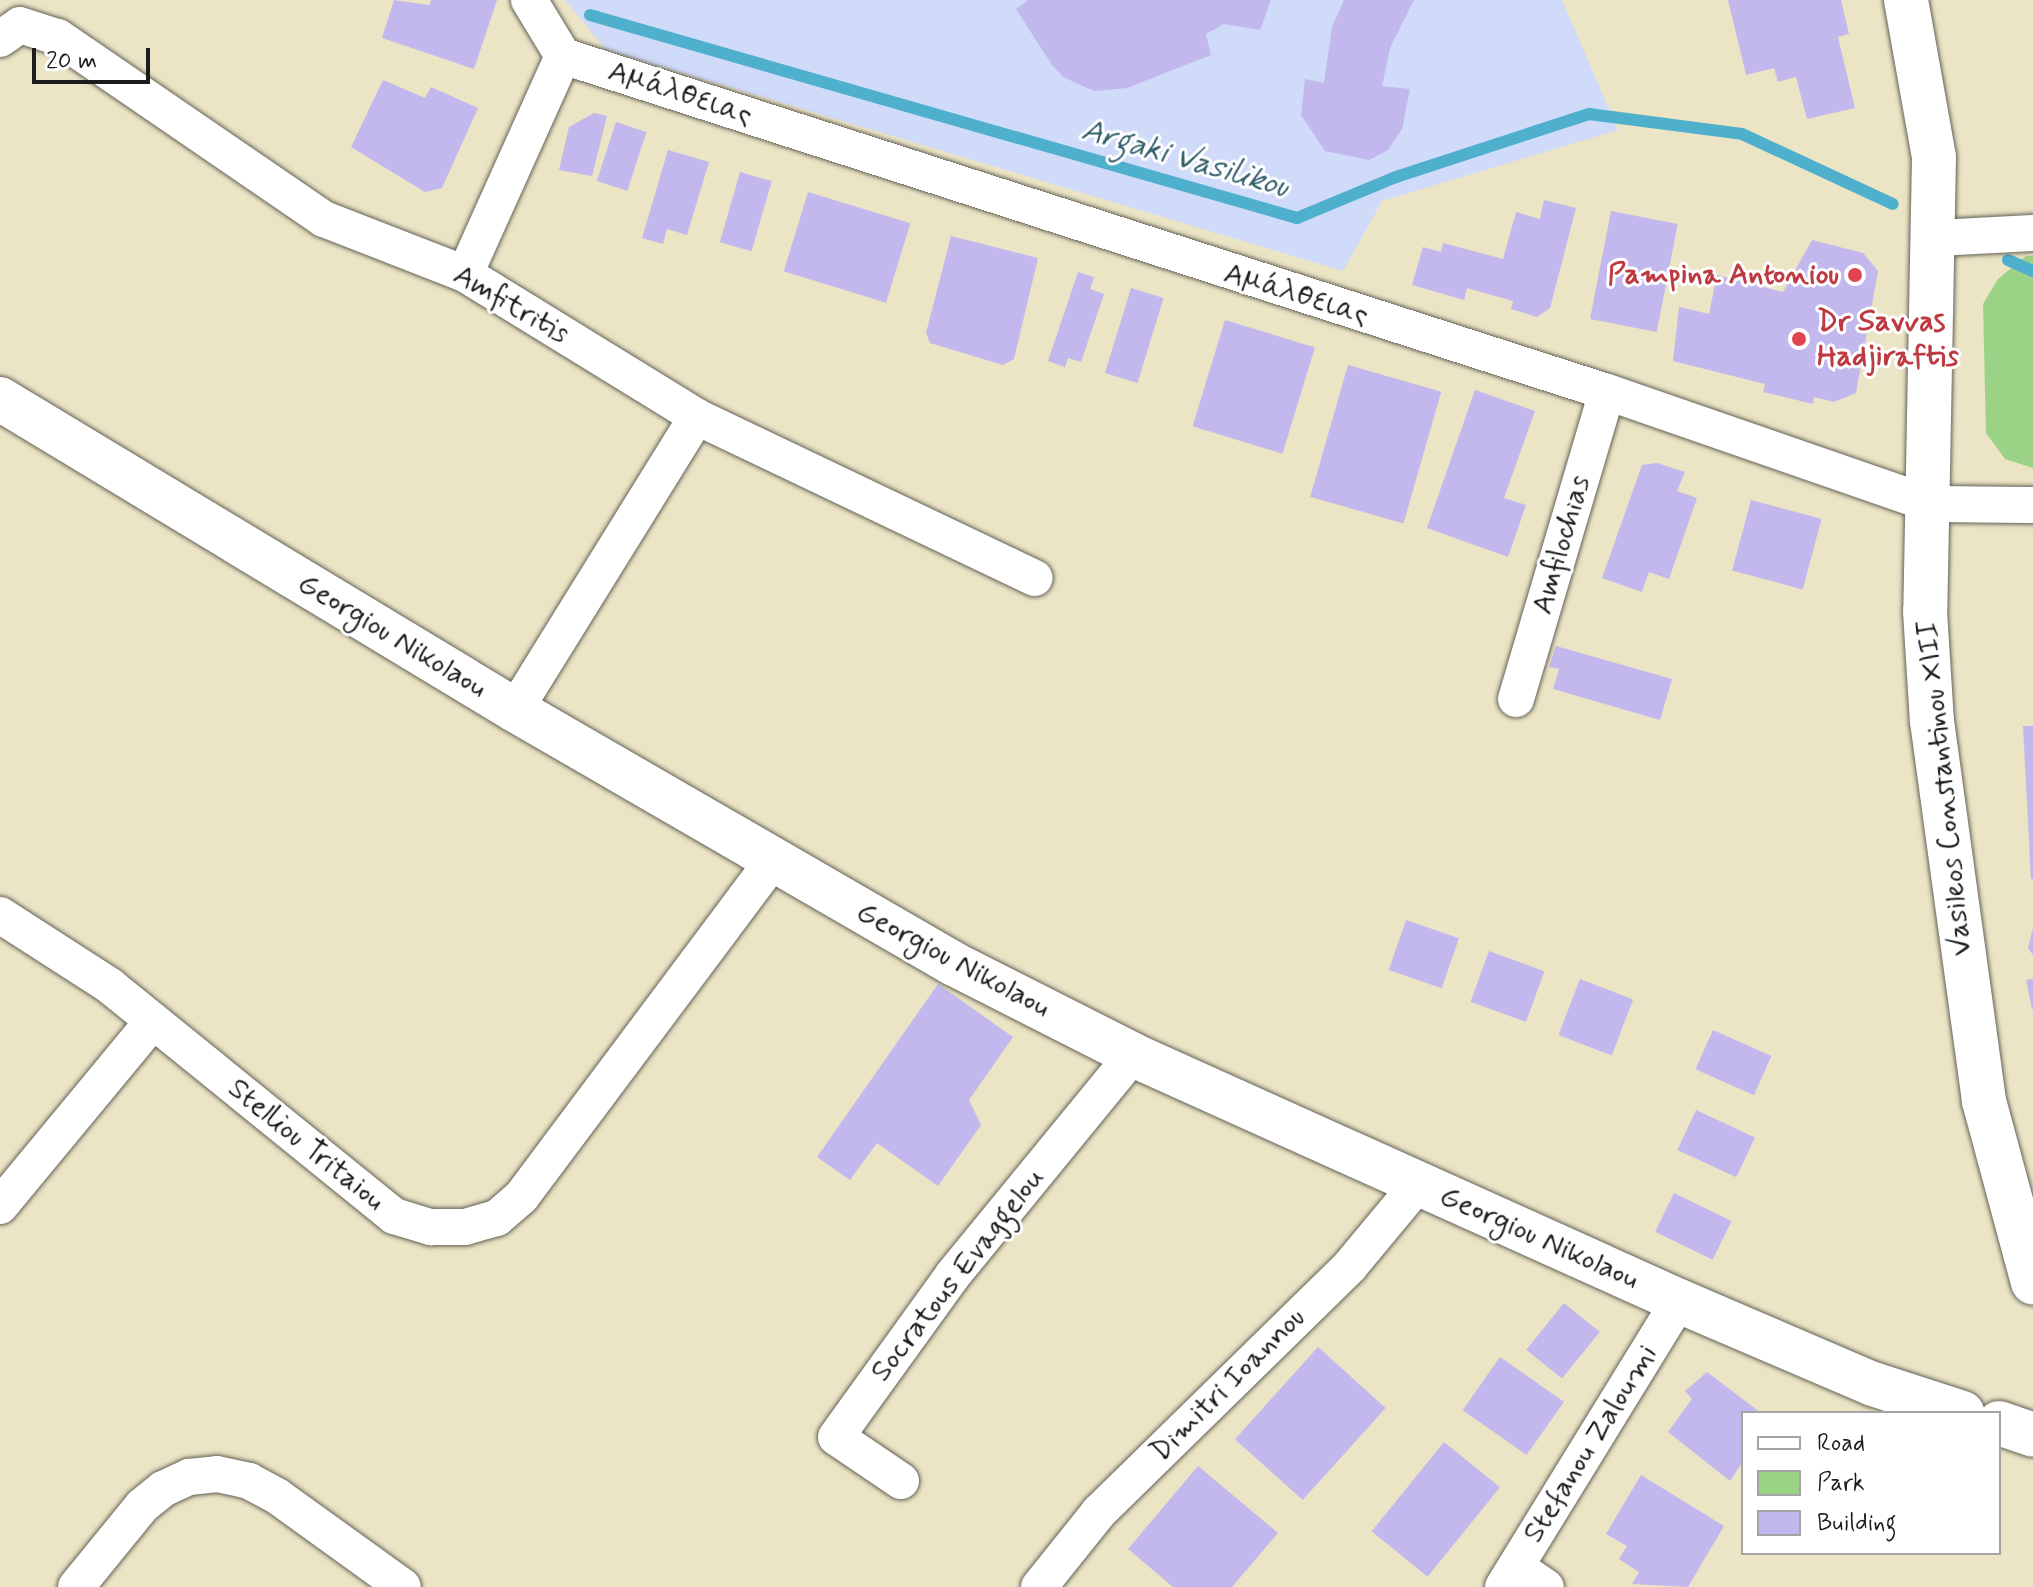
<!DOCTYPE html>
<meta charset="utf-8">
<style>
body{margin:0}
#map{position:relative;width:2033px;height:1587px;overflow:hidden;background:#ebe4c5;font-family:Mynerve,sans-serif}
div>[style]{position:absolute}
.built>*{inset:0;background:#d0daf9}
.green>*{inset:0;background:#9bd386}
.stream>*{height:12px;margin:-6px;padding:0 6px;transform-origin:6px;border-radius:6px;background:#4eb0cd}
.building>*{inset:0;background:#c2b8ed;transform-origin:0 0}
.roads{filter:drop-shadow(0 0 2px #646257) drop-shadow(0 0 2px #646257)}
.minor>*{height:36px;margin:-18px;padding:0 18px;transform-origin:18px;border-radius:18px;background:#fff}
.tertiary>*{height:44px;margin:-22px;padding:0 22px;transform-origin:22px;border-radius:22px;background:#fff}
.dots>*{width:22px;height:22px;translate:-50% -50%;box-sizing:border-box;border:4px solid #fff;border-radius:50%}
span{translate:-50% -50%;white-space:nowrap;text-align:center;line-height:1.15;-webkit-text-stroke:6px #fff;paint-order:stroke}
.street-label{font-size:30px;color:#1c1c1c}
.health-label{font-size:30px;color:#be3a42;font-weight:700}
.right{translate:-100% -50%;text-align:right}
.left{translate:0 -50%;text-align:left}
.water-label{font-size:32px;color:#325f6c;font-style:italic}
.legend{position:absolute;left:1741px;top:1411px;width:260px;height:144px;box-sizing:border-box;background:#fff;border:2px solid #a4a4a4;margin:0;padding:10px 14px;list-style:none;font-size:24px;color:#1c1c1c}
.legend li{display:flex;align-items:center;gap:16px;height:40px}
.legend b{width:40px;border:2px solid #a4a4a4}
.scale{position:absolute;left:32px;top:48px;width:118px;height:36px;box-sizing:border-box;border:4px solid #1c1c1c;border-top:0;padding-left:10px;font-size:24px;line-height:28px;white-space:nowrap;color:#1c1c1c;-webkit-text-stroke:6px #fff;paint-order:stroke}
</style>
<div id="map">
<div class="built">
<i style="clip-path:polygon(565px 0,1562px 0,1618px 130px,1382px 201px,1343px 271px,606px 50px)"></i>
</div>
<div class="green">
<i style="clip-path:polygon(2026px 256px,2033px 256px,2033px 468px,2005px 459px,1986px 433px,1983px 304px,1998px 279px)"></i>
</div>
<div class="stream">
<i style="left:590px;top:15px;width:736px;rotate:16.02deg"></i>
<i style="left:1297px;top:218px;width:107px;rotate:-22.5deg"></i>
<i style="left:1396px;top:177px;width:203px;rotate:-18.1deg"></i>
<i style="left:1589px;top:114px;width:154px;rotate:7.4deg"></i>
<i style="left:1742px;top:134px;width:166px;rotate:24.9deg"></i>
<i style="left:2008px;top:260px;width:27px;rotate:24deg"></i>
</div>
<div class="building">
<i style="clip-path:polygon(394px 0,429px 5px,431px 0,497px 0,474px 69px,382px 38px)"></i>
<i style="clip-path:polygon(1028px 0,1271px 0,1260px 30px,1224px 24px,1206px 34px,1211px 55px,1127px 88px,1094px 91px,1063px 77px,1052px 65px,1016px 9px)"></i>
<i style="clip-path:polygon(1344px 0,1414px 0,1390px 48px,1382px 86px,1410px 89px,1402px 129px,1388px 150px,1369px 160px,1325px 151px,1301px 115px,1305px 79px,1324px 83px,1332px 27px)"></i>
<i style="clip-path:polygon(1728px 0,1841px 0,1849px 34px,1838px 37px,1855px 108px,1807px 119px,1796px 77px,1778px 82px,1774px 68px,1746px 75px)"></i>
<i style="clip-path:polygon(383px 80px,425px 98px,431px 87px,478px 108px,442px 188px,425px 192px,351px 147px)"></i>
<i style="clip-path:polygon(594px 113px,607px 116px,592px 176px,559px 170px,569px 127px)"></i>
<i style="left:616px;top:122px;width:32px;height:62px;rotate:18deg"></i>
<i style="clip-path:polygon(668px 150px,709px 162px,687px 235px,667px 229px,663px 244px,642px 238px)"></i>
<i style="left:740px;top:172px;width:33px;height:73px;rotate:16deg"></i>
<i style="left:808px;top:192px;width:107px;height:83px;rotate:17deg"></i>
<i style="clip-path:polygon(1544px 200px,1576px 208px,1550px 308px,1537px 317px,1511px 309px,1513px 301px,1467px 288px,1464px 300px,1412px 285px,1423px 247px,1441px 252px,1443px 243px,1503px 259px,1516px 212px,1540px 219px)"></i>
<i style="left:1611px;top:211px;width:68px;height:110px;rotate:11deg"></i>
<i style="clip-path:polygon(951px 236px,1038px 258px,1014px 359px,1003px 365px,930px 343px,926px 333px)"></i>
<i style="clip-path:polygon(1812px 240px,1863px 253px,1878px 271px,1856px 393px,1834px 402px,1814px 397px,1813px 404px,1763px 392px,1765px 384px,1673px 361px,1679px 307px,1709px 314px,1717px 275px,1783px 292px)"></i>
<i style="clip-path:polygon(1078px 272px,1094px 277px,1090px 289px,1104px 294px,1081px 362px,1068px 358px,1065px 367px,1048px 361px)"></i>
<i style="left:1131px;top:288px;width:34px;height:89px;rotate:17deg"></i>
<i style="left:1225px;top:320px;width:94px;height:111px;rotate:17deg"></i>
<i style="left:1348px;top:365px;width:97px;height:137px;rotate:16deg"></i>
<i style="clip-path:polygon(1475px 390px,1535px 411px,1504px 498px,1526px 505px,1508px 557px,1427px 528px)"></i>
<i style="clip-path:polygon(1657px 463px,1685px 472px,1677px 491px,1697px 498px,1669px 579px,1649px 572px,1642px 592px,1602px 578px,1642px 465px)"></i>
<i style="left:1751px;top:500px;width:73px;height:73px;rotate:15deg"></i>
<i style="clip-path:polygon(1556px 646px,1672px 679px,1660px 720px,1553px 689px,1559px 669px,1549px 667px)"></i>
<i style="clip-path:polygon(2023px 726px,2033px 726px,2033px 879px,2031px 879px)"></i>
<i style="left:1406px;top:920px;width:56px;height:53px;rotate:19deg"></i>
<i style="clip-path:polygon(2033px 928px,2033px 955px,2028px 948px)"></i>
<i style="left:1489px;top:951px;width:59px;height:54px;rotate:20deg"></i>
<i style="left:1580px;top:979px;width:57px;height:60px;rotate:21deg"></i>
<i style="clip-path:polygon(2033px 979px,2033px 1009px,2032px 1009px,2026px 980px)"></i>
<i style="clip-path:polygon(938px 984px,1013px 1037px,969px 1100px,981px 1125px,938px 1186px,877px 1143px,850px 1180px,817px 1157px)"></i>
<i style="left:1713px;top:1030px;width:64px;height:43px;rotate:24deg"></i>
<i style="left:1696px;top:1110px;width:65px;height:44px;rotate:25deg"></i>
<i style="left:1674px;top:1193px;width:64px;height:43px;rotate:26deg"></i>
<i style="left:1564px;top:1303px;width:46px;height:60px;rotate:39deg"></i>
<i style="left:1318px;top:1347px;width:91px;height:124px;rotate:42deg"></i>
<i style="left:1500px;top:1357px;width:78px;height:65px;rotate:35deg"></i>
<i style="clip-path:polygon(1707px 1372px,1761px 1413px,1743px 1413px,1743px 1461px,1730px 1481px,1668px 1432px,1692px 1399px,1685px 1391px)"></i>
<i style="left:1444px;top:1442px;width:72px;height:115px;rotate:39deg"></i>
<i style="clip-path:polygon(1198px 1466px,1278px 1533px,1232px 1587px,1173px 1587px,1128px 1549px)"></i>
<i style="clip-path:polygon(1641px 1475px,1724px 1526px,1688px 1587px,1632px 1584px,1639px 1572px,1619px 1559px,1627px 1546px,1606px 1534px)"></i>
</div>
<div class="roads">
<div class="minor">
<i style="left:529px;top:0;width:66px;rotate:58.7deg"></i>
<i style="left:563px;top:56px;width:1097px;rotate:17.84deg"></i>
<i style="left:1607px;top:392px;width:343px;rotate:19.1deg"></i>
<i style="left:1931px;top:504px;width:102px;rotate:0.6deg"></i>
<i style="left:0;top:39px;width:24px;rotate:-35deg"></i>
<i style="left:20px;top:25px;width:40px;rotate:18deg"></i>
<i style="left:58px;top:37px;width:322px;rotate:34.4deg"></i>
<i style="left:324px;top:219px;width:151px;rotate:21.3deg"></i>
<i style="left:465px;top:274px;width:273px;rotate:31.6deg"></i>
<i style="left:697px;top:417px;width:374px;rotate:25.5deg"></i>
<i style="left:1936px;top:238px;width:97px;rotate:-3deg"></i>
<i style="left:465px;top:274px;width:239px;rotate:-65.8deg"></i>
<i style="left:1516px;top:699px;width:320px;rotate:-73.5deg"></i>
<i style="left:515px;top:710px;width:345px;rotate:-58.2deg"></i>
<i style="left:0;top:915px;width:131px;rotate:32.8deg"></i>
<i style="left:110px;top:986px;width:365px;rotate:39deg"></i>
<i style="left:394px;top:1216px;width:39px;rotate:17deg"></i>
<i style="left:431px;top:1227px;width:34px"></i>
<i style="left:465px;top:1227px;width:33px;rotate:-16deg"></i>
<i style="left:497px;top:1218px;width:33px;rotate:-41deg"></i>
<i style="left:522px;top:1196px;width:419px;rotate:-53.2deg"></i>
<i style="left:0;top:1206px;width:240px;rotate:-50.4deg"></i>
<i style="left:901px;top:1481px;width:78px;rotate:-145.9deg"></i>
<i style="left:836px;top:1437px;width:198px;rotate:-54.2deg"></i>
<i style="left:952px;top:1276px;width:286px;rotate:-50.7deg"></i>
<i style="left:1516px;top:1567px;width:36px;rotate:34deg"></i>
<i style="left:76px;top:1587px;width:104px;rotate:-50.8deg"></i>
<i style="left:142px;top:1506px;width:27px;rotate:-39deg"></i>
<i style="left:163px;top:1489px;width:29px;rotate:-25deg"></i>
<i style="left:189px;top:1477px;width:28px;rotate:-6deg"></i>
<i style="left:217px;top:1474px;width:33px;rotate:12deg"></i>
<i style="left:249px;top:1481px;width:32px;rotate:28deg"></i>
<i style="left:277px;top:1496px;width:155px;rotate:35.8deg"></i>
<i style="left:1039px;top:1587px;width:96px;rotate:-51.3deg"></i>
<i style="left:1099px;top:1512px;width:351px;rotate:-44.4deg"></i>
<i style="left:1350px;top:1266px;width:107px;rotate:-50.3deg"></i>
<i style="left:1503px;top:1587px;width:336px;rotate:-58.4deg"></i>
</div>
<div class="tertiary">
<i style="left:1906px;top:0;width:159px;rotate:79.9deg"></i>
<i style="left:1934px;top:157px;width:454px;rotate:91.1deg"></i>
<i style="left:1925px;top:611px;width:110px;rotate:86.4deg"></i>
<i style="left:1932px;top:721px;width:384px;rotate:82.2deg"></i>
<i style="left:1984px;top:1101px;width:188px;rotate:74.9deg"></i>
<i style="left:0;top:399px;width:602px;rotate:31.13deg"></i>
<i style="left:515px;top:710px;width:507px;rotate:30.05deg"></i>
<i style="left:954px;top:964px;width:201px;rotate:26.9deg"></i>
<i style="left:1133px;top:1055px;width:599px;rotate:24.25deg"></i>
<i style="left:1679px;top:1301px;width:211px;rotate:23.2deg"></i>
<i style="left:1873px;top:1384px;width:94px;rotate:18deg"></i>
<i style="left:1999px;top:1423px;width:36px;rotate:19deg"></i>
</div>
</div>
<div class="dots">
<i style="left:1855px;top:275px;background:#e0444e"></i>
<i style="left:1799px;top:339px;background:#e0444e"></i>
</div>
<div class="street-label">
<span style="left:680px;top:94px;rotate:18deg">Αμάλθειας</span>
<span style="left:1296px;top:295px;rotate:17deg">Αμάλθειας</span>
<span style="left:511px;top:305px;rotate:30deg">Amfitritis</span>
<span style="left:1562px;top:545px;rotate:-74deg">Amfilochias</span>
<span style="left:392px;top:636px;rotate:31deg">Georgiou Nikolaou</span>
<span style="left:1945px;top:788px;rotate:-96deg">Vasileos Constantinou XIII</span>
<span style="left:953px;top:960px;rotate:28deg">Georgiou Nikolaou</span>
<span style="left:306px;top:1145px;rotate:39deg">Stelliou Tritaiou</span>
<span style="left:1539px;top:1238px;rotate:24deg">Georgiou Nikolaou</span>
<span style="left:958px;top:1275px;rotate:-52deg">Socratous Evaggelou</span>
<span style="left:1228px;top:1385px;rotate:-45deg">Dimitri Ioannou</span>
<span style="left:1591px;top:1444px;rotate:-58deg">Stefanou Zaloumi</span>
</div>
<div class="health-label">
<span class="right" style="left:1839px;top:275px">Pampina Antoniou</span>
<span class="left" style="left:1817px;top:339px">Dr Savvas<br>Hadjiraftis</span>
</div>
<div class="water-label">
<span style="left:1185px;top:159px;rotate:16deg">Argaki Vasilikou</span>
</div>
<ul class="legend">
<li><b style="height:10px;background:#fff"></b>Road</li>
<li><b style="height:22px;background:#9bd386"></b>Park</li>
<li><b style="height:22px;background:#c2b8ed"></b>Building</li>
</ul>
<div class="scale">20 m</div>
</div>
